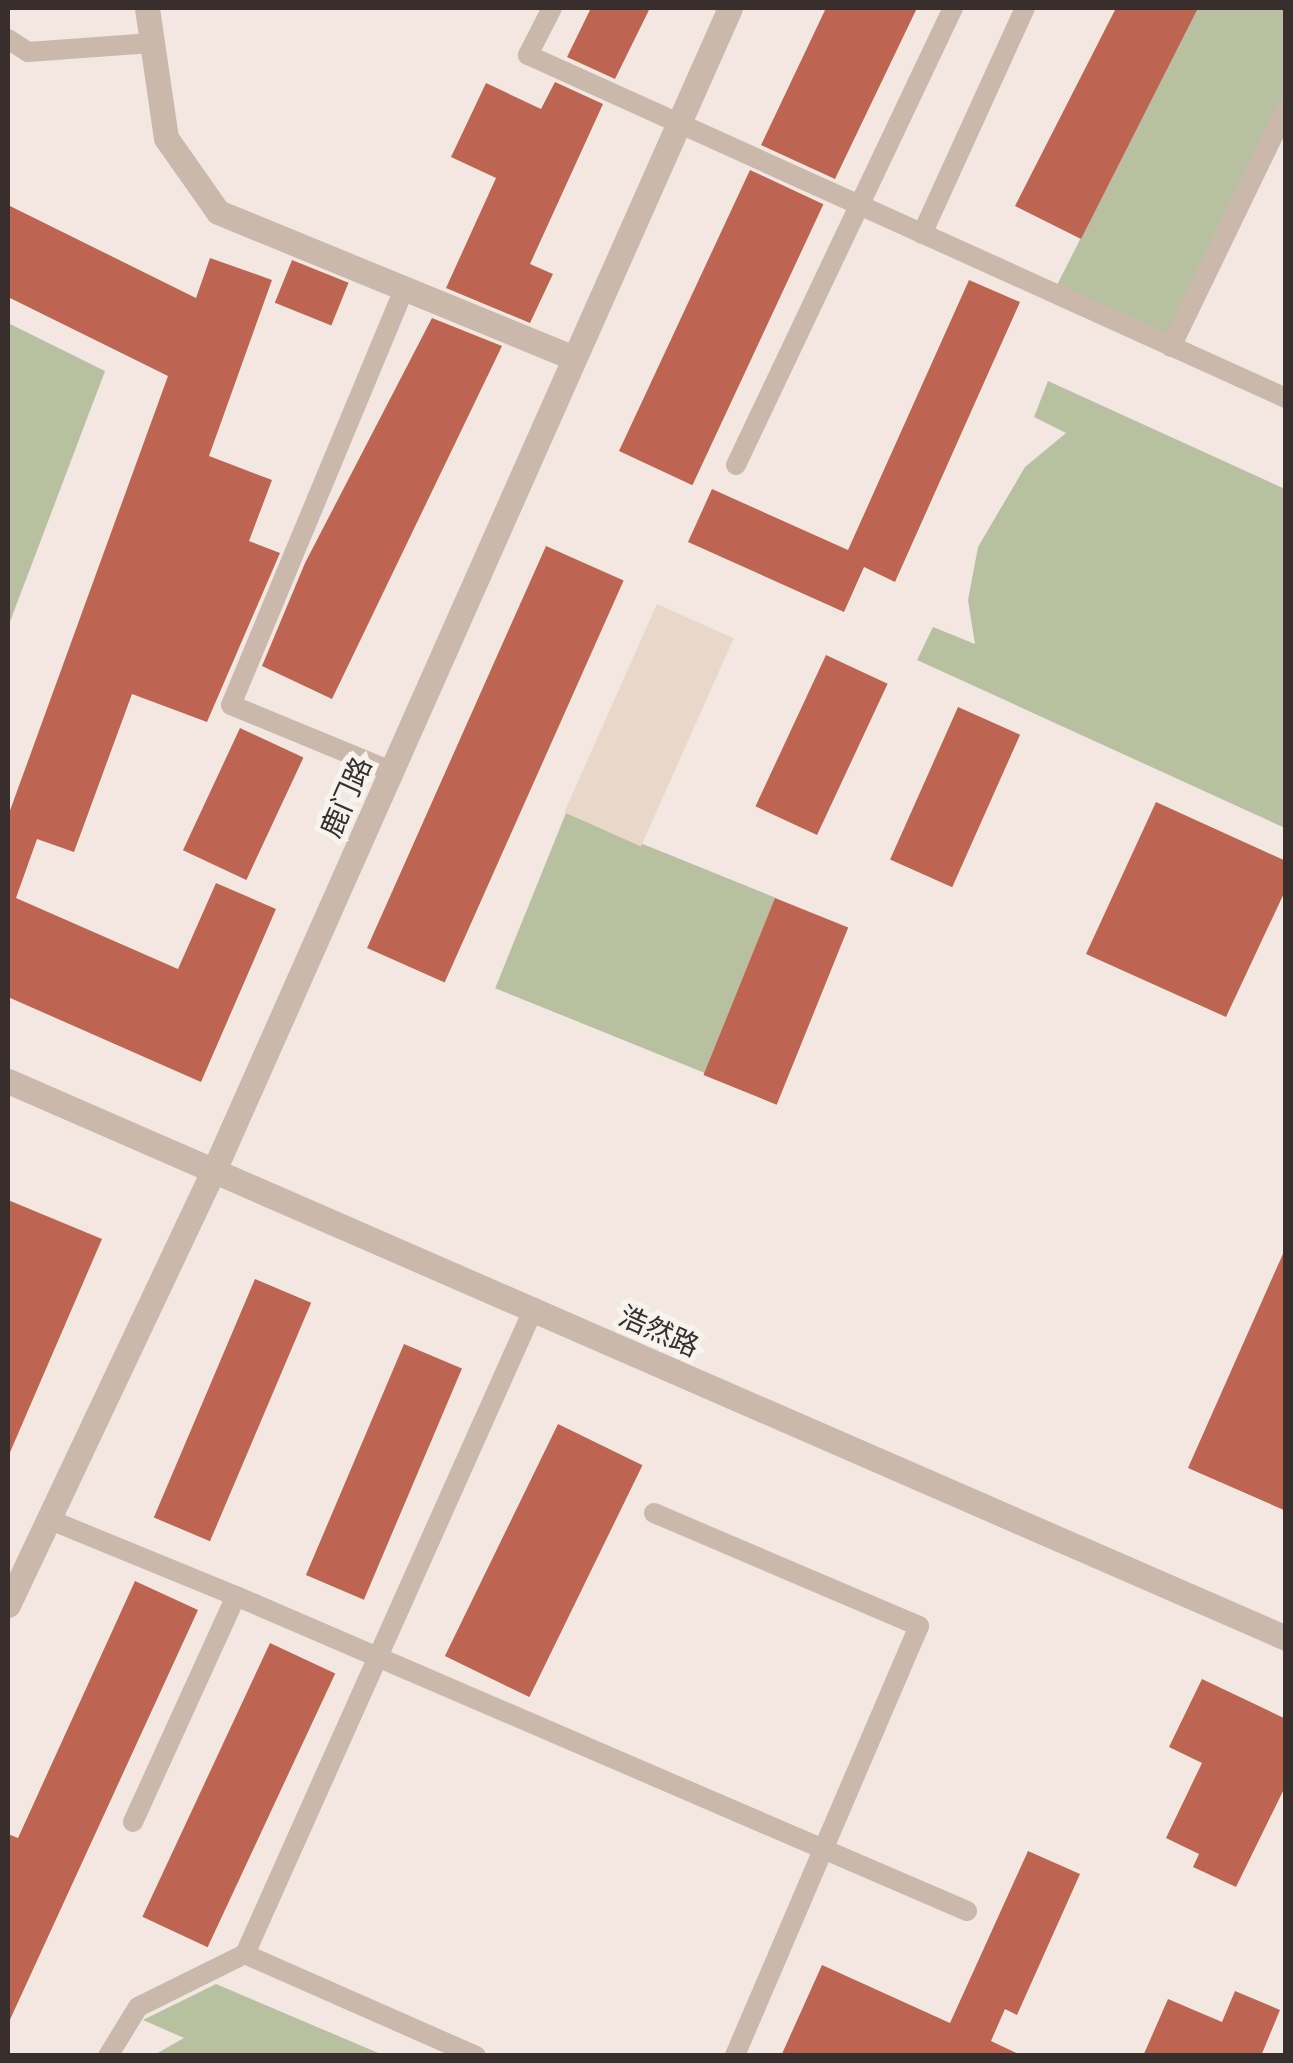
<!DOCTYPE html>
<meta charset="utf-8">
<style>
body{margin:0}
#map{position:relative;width:1293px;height:2063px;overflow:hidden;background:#f2e8e1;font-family:"IBM Plex Sans","Noto Sans SC",sans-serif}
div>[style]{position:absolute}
.green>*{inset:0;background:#b8c0a1;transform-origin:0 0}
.plaza>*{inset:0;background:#e9d8c9;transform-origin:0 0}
.building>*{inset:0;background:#be6552;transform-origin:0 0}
.service>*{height:20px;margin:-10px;padding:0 10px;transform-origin:10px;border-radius:10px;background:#cab8ad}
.minor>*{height:25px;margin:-12.5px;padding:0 12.5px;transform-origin:12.5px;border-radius:12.5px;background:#cab8ad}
.tertiary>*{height:25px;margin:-12.5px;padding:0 12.5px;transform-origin:12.5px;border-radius:12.5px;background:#cab8ad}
span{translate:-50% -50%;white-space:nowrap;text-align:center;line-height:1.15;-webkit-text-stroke:10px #f9f3ed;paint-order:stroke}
.street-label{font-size:28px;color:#382e2b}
.frame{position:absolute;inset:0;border:10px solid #382e2b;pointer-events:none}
</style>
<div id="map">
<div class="green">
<i style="clip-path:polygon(1197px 8px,1285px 8px,1285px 109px,1171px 347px,1053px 293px)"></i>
<i style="clip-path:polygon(8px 323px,105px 371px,8px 627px)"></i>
<i style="clip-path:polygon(1048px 381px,1285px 489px,1285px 828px,917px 660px,933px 627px,975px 644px,968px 600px,978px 547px,1025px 467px,1066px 433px,1034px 417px)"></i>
<i style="left:566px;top:813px;width:226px;height:189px;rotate:22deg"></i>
<i style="clip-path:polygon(216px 1984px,383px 2055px,154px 2055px,184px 2038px,143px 2020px)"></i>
</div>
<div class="plaza">
<i style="left:657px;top:604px;width:84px;height:228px;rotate:24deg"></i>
</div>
<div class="building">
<i style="clip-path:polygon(591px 8px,650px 8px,615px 79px,567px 57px)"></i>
<i style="clip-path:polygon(826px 8px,917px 8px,835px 179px,761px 145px)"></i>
<i style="clip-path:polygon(1116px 8px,1198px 8px,1081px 239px,1015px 206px)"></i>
<i style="clip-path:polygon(555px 82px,603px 104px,530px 264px,553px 274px,530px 323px,446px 288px,496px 178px,451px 157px,486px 83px,541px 109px)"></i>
<i style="left:750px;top:170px;width:81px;height:310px;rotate:25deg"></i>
<i style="clip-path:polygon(8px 205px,196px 298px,210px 258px,272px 280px,209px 456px,272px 480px,249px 541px,280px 553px,207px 722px,132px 694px,74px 852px,37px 839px,16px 898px,178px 969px,216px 883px,276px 909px,201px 1082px,8px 997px,8px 816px,168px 376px,8px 297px)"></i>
<i style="left:292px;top:260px;width:61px;height:46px;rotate:22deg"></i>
<i style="clip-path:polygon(969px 280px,1020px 302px,895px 582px,864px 567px,844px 612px,688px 542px,712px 489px,848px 550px)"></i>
<i style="clip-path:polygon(432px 318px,502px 346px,332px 699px,262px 666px,305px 563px)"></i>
<i style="left:546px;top:546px;width:85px;height:440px;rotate:24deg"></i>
<i style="left:826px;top:655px;width:68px;height:167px;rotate:25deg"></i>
<i style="left:958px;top:707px;width:68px;height:167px;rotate:24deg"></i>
<i style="left:240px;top:728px;width:70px;height:135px;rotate:25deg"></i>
<i style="clip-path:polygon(1156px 802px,1286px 861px,1286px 889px,1226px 1017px,1086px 954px)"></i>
<i style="left:775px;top:898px;width:79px;height:191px;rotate:22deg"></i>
<i style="clip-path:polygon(8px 1200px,102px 1239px,8px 1457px)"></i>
<i style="clip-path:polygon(1286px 1247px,1286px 1511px,1188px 1468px)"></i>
<i style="left:255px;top:1279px;width:61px;height:259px;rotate:23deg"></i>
<i style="left:404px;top:1344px;width:63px;height:251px;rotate:23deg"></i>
<i style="left:558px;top:1424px;width:94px;height:258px;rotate:26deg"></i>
<i style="clip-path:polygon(135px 1581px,198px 1610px,8px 2024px,8px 1834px,18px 1838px)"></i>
<i style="left:270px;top:1643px;width:72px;height:302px;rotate:25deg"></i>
<i style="clip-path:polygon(1202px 1679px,1286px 1719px,1286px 1785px,1236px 1887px,1193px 1867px,1199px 1854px,1166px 1838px,1202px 1763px,1169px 1747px)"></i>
<i style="clip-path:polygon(1028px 1851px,1080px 1874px,1017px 2015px,1005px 2009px,991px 2041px,1023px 2056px,781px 2056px,822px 1965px,950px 2023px)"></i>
<i style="clip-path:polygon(1235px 1991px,1280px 2010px,1261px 2056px,1143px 2056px,1168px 1999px,1222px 2022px)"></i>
</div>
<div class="service">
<i style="left:552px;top:8px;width:53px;rotate:117.1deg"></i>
<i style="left:528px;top:55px;width:832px;rotate:24.35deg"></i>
<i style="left:8px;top:39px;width:24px;rotate:33deg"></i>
<i style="left:28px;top:52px;width:124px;rotate:-4.2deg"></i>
<i style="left:922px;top:234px;width:248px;rotate:-65.5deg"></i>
<i style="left:1171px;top:347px;width:264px;rotate:-64.2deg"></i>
<i style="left:736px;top:465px;width:506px;rotate:-64.6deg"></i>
<i style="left:391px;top:771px;width:173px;rotate:-157.6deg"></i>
<i style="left:231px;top:705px;width:452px;rotate:-67.4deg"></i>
<i style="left:654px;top:1513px;width:288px;rotate:23.1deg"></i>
<i style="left:919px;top:1626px;width:468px;rotate:113.2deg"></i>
<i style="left:48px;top:1519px;width:203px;rotate:22.3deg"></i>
<i style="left:133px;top:1822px;width:248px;rotate:-65.5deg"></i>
<i style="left:236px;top:1596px;width:796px;rotate:23.31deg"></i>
<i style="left:108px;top:2056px;width:57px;rotate:-58.5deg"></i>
<i style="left:138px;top:2007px;width:119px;rotate:-26.4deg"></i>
<i style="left:476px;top:2056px;width:253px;rotate:-156.2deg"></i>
<i style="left:245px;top:1954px;width:708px;rotate:-65.9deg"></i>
</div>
<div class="minor">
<i style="left:147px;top:8px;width:131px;rotate:81.7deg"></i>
<i style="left:166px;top:138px;width:90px;rotate:54.9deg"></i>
<i style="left:218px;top:212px;width:385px;rotate:22.3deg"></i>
<i style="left:8px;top:1605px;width:484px;rotate:-64.7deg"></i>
</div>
<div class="tertiary">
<i style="left:8px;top:1081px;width:1394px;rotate:23.55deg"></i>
<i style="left:215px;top:1168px;width:1269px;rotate:-66.06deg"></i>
</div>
<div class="street-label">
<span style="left:346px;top:797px;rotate:-66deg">鹿门路</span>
<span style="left:659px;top:1331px;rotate:24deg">浩然路</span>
</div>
<div class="frame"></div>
</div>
